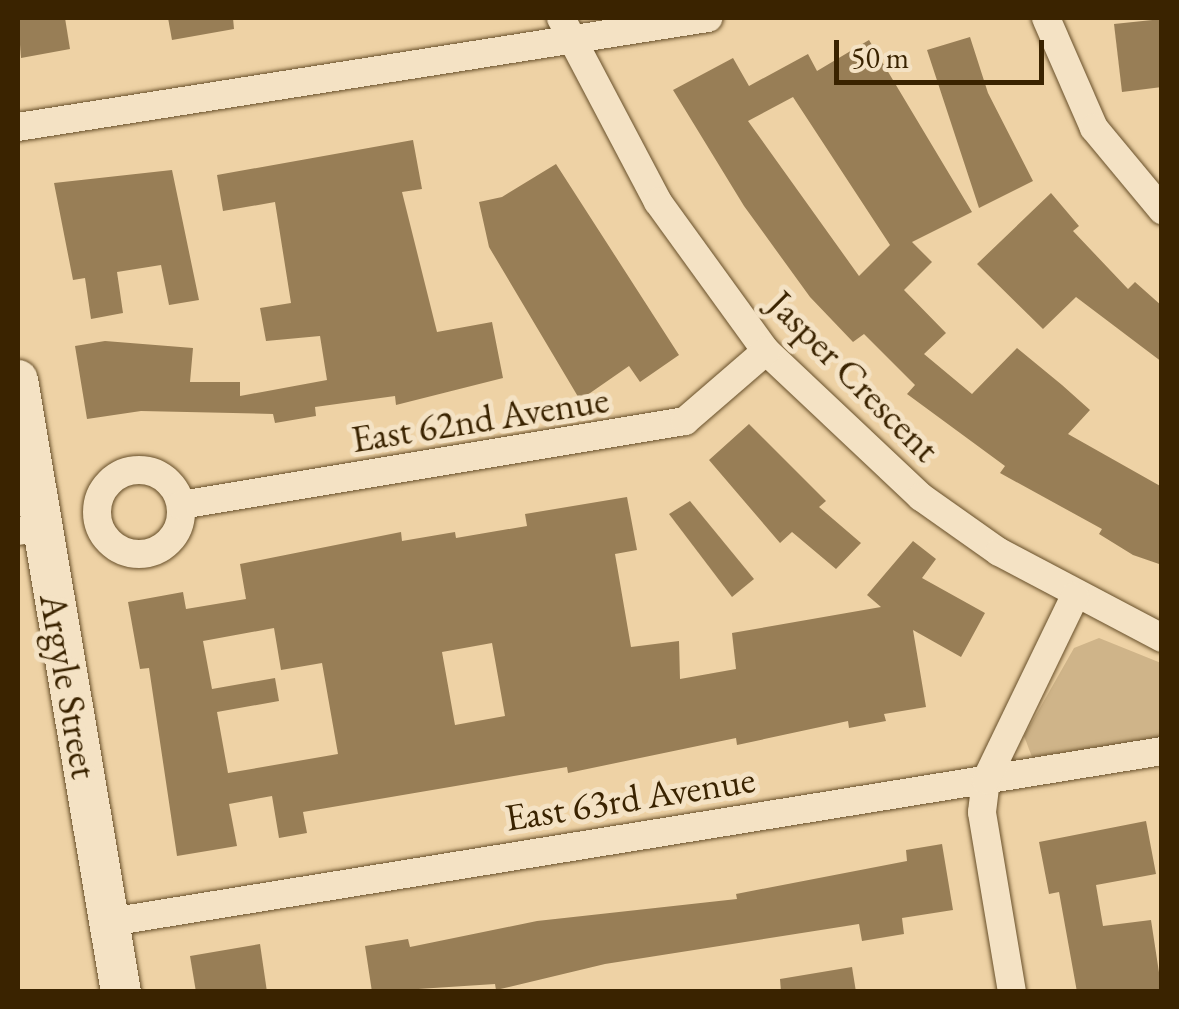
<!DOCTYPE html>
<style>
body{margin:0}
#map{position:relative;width:1179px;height:1009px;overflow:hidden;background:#eed2a5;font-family:"EB Garamond",serif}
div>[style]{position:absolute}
.green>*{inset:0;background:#cfb489}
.building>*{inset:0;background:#987e56}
.roads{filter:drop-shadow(0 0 2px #674f29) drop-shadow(0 0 2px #674f29)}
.street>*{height:28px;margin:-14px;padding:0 14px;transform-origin:14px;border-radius:14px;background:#f4e2c4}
.street>.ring{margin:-14px;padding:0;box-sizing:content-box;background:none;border:28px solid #f4e2c4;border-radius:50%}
.secondary>*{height:40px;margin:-20px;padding:0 20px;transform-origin:20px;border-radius:20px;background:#f4e2c4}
span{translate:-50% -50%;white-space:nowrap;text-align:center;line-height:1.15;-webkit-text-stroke:10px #f4e2c4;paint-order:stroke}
.street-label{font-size:38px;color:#3a2300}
.frame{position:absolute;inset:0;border:20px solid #3a2300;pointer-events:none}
.scale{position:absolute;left:834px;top:40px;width:210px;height:45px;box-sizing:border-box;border:5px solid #3a2300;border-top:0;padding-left:12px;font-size:30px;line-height:35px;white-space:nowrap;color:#3a2300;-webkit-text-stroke:8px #f4e2c4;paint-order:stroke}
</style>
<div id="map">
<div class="green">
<i style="clip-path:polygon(1099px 638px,1161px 663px,1161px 738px,1032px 757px,1024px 736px,1074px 648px)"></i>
</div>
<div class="building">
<i style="clip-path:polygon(18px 18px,65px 18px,70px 49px,21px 58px)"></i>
<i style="clip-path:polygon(168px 18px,233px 18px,234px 29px,172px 40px)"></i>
<i style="clip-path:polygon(1162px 19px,1162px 87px,1122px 92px,1114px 24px)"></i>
<i style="clip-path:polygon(970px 37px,988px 93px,1033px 181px,979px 208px,927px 50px)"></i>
<i style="clip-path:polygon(evenodd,869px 40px,972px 212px,912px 242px,932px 262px,904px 290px,946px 333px,924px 354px,972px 394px,1017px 348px,1062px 385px,1090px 410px,1068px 434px,1162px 487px,1162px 565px,1133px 555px,1099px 534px,1102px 529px,1000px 473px,1005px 466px,907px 394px,915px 385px,864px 334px,853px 342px,810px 297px,744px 206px,673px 90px,733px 58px,749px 86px,808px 54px,817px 71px,869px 40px,793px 97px,890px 245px,859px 276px,748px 121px,793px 97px)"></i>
<i style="clip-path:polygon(413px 140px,422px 189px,402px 192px,437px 332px,492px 322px,503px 378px,396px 405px,395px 396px,315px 407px,316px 416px,275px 423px,273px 414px,141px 411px,87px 419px,75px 346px,105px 341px,193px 348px,190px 382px,240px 382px,240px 396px,327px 380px,320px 336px,266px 341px,260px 308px,291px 303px,275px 202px,223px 211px,217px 175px)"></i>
<i style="clip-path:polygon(556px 164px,679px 355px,640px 382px,629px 366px,580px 400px,489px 247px,479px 202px,502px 197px)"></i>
<i style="clip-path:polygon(172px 170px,199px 300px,169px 305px,161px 265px,117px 272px,123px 313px,91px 319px,85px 278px,73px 280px,54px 183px)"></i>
<i style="clip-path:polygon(1051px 193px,1079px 226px,1073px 231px,1128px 289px,1135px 282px,1162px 306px,1162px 362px,1076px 297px,1043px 329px,977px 264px)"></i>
<i style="clip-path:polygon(749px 424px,826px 501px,819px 507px,861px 543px,836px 569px,792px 532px,780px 543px,709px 460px)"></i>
<i style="clip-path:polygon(evenodd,627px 497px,637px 550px,615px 554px,631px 647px,679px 641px,680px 679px,736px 669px,732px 633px,881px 607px,867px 595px,913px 541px,936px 559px,922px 578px,985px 613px,961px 657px,913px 630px,926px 707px,884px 714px,886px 721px,849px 728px,848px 721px,737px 745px,736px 738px,568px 773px,567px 767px,303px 812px,307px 833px,279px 838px,272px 796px,229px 804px,237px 846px,177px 856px,149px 668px,140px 669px,128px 602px,183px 592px,186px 609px,246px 599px,240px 564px,401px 532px,402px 541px,455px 532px,456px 538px,527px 526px,525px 514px,627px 497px,274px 628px,281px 670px,322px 663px,338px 754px,228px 773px,217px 712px,279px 701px,275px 678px,212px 689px,203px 641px,274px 628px,627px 497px,492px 643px,505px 716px,455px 725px,442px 652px,492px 643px)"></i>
<i style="clip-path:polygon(690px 501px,754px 579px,732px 597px,669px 514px)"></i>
<i style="clip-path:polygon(1146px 821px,1156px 874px,1096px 885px,1103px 926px,1151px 920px,1162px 992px,1077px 992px,1059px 892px,1049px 894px,1039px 842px)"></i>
<i style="clip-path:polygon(942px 844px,953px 910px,902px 918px,904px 934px,862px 941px,859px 924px,605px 964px,496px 990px,495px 984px,372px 992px,365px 946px,408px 939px,410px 947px,537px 921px,737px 899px,736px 894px,907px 861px,906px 850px)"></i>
<i style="clip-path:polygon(260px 944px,267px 992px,196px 992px,190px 956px)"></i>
<i style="clip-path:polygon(852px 967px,856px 992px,781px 992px,780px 979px)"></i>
</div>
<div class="roads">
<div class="street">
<i style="left:561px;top:18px;width:208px;rotate:62.2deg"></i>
<i style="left:658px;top:202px;width:184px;rotate:54.1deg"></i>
<i style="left:766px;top:351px;width:213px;rotate:43.3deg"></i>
<i style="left:921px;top:497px;width:95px;rotate:35.2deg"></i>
<i style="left:999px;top:552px;width:184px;rotate:27.8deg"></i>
<i style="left:1046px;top:18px;width:120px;rotate:66.4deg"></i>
<i style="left:1094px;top:128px;width:107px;rotate:50.3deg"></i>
<i style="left:18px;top:127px;width:699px;rotate:-8.98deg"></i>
<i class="ring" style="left:97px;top:470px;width:56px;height:56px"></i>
<i style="left:181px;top:505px;width:511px;rotate:-9.46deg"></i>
<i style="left:685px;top:421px;width:107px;rotate:-40.8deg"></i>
<i style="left:18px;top:531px;width:24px;rotate:-9deg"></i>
<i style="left:110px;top:922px;width:1066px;rotate:-9.23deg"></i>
<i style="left:1012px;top:992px;width:182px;rotate:-99.5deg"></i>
<i style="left:982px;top:812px;width:32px;rotate:-83deg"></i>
<i style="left:986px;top:780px;width:204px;rotate:-64.2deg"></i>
</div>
<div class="secondary">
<i style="left:18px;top:380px;width:621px;rotate:80.45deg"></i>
</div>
</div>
<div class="street-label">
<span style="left:854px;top:376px;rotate:45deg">Jasper Crescent</span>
<span style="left:480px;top:419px;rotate:-9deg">East 62nd Avenue</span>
<span style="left:69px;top:686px;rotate:80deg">Argyle Street</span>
<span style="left:630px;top:798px;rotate:-9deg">East 63rd Avenue</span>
</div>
<div class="frame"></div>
<div class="scale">50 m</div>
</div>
